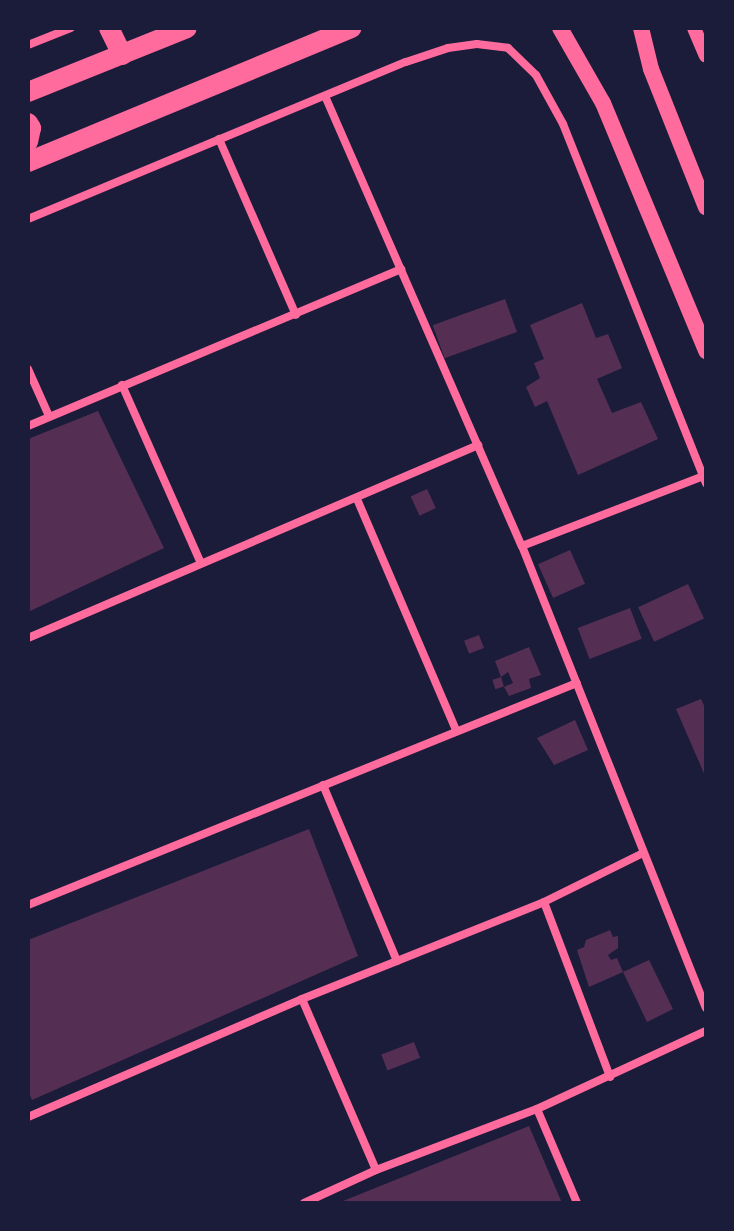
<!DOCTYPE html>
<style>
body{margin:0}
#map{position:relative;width:734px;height:1231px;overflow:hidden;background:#1b1b3a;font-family:Arial,sans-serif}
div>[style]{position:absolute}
.building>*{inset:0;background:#542f53;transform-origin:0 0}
.minor>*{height:8px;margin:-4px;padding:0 4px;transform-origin:4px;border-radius:4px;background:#ff6b9d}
.tertiary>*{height:14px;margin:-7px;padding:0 7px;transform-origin:7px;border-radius:7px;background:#ff6b9d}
.secondary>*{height:16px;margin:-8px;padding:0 8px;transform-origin:8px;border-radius:8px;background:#ff6b9d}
.primary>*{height:20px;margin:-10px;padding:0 10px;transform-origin:10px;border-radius:10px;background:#ff6b9d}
span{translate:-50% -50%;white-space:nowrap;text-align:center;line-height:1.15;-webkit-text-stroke:8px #1b1b3a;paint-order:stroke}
.frame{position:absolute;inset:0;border:30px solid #1b1b3a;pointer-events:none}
</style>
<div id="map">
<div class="building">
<i style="left:505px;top:299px;width:35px;height:77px;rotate:70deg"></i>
<i style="clip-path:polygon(582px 303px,596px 338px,608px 334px,622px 368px,597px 379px,612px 413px,641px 402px,658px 439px,578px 475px,547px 401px,535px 407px,526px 387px,540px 378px,534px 363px,544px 359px,530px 325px)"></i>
<i style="clip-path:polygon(98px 411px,164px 548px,28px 612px,28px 439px)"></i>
<i style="left:427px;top:489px;width:21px;height:18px;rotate:65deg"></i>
<i style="left:570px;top:550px;width:37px;height:35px;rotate:66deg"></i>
<i style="left:688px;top:584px;width:38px;height:55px;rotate:65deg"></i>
<i style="left:630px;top:608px;width:33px;height:56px;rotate:69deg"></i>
<i style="left:479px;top:635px;width:14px;height:16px;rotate:69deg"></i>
<i style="clip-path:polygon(529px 647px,541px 675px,529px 679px,531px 688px,509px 696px,504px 687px,513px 683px,508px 672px,501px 677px,495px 661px)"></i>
<i style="left:501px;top:677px;width:10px;height:9px;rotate:73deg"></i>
<i style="clip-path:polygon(701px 699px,706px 710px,706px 778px,676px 709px)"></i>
<i style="clip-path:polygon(575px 720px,588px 750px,554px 765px,537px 738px)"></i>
<i style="clip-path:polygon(309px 829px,358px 956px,32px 1100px,28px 1091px,28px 940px)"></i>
<i style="clip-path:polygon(610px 930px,613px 937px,618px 936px,618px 948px,608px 955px,611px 960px,617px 958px,623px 972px,649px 960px,673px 1009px,647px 1022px,623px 972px,589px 987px,577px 950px,584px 947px,586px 940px)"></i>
<i style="left:414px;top:1042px;width:17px;height:35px;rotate:69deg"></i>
<i style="clip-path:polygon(529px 1126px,562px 1203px,338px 1203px)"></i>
</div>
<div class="minor">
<i style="left:28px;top:45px;width:46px;rotate:-21.6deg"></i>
<i style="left:325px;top:96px;width:491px;rotate:66.4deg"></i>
<i style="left:522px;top:546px;width:497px;rotate:68.3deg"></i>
<i style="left:219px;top:139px;width:192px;rotate:66.4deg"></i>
<i style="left:28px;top:219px;width:409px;rotate:-22.6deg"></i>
<i style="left:406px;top:62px;width:44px;rotate:-18.4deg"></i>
<i style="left:448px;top:48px;width:29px;rotate:-8deg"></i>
<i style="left:477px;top:44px;width:31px;rotate:7deg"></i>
<i style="left:508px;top:48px;width:39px;rotate:44deg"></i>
<i style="left:536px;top:75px;width:56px;rotate:61.1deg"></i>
<i style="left:563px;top:124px;width:387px;rotate:68.3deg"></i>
<i style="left:28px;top:369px;width:51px;rotate:65.9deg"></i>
<i style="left:122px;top:385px;width:195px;rotate:66.1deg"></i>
<i style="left:28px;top:426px;width:405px;rotate:-22.8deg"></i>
<i style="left:357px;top:499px;width:251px;rotate:66.8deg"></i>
<i style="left:522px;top:546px;width:194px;rotate:-21.1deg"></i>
<i style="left:28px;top:638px;width:490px;rotate:-23.2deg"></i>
<i style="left:323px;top:785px;width:191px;rotate:67.2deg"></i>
<i style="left:544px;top:902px;width:187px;rotate:69.3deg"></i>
<i style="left:28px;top:905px;width:592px;rotate:-22.02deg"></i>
<i style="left:302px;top:999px;width:186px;rotate:66.6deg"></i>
<i style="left:537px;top:1109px;width:102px;rotate:66.9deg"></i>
<i style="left:28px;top:1117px;width:298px;rotate:-23.3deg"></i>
<i style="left:302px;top:999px;width:261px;rotate:-21.8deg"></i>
<i style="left:544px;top:902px;width:110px;rotate:-26.3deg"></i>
<i style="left:304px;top:1203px;width:79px;rotate:-24.6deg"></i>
<i style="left:376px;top:1170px;width:172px;rotate:-20.8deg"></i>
<i style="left:537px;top:1109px;width:186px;rotate:-24.8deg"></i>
</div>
<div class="tertiary">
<i style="left:694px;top:28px;width:30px;rotate:67deg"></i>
</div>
<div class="secondary">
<i style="left:560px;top:28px;width:86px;rotate:60.2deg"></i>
<i style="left:603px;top:103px;width:269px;rotate:67.4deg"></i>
<i style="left:641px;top:28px;width:42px;rotate:76.3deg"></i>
<i style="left:651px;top:69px;width:149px;rotate:68.3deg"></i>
</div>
<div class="primary">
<i style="left:109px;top:28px;width:30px;rotate:64deg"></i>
<i style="left:28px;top:92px;width:171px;rotate:-21.9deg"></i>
<i style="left:28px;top:123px;width:6px;rotate:59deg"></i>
<i style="left:31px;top:128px;width:14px;rotate:102deg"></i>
<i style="left:28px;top:162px;width:350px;rotate:-22.5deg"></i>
</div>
<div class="frame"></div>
</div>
